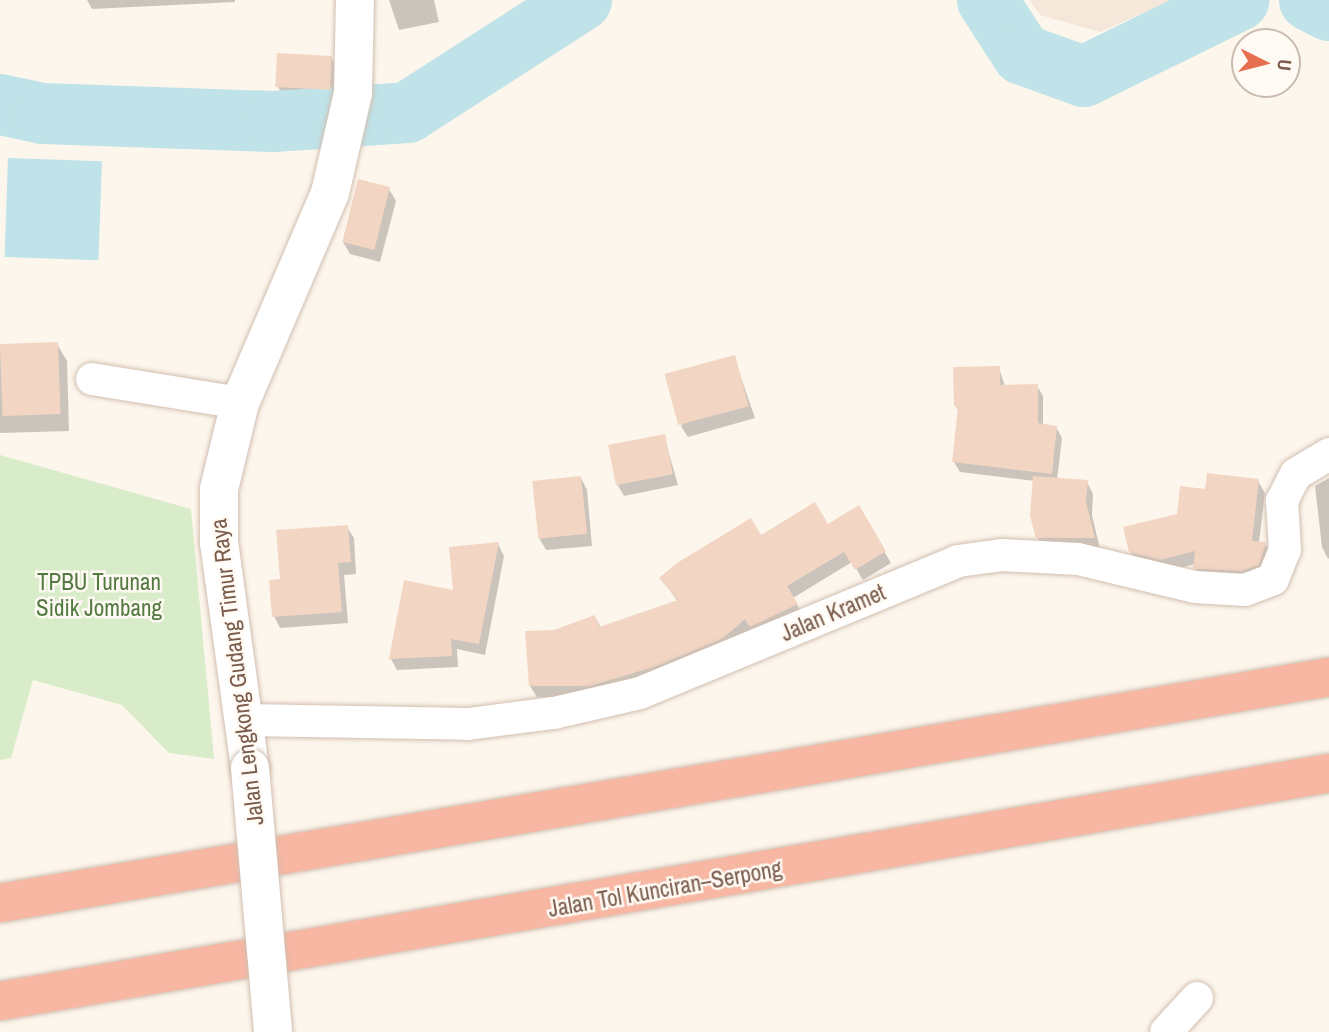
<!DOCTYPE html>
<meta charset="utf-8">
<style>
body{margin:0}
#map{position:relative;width:1329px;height:1032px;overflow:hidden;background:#fdf6ec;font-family:"Archivo Narrow",sans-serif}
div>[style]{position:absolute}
.residential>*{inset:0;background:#f5e8da}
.green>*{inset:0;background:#d8ecc9}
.water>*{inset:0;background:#bfe3e8;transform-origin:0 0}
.shadow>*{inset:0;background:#0003}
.river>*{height:61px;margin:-30.5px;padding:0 30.5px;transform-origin:30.5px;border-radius:30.5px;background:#bfe3e8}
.building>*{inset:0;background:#f3d5c3;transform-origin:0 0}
.roads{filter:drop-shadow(0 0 2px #d1beb0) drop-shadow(0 0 2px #d1beb0)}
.minor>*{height:32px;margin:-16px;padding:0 16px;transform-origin:16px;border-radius:16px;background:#fff}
.tertiary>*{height:38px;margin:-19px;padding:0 19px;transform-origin:19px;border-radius:19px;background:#fff}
.motorway>*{height:38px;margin:-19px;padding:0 19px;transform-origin:19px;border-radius:19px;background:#f7b7a3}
.bridges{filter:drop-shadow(0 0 2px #d1beb0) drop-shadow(0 0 2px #d1beb0)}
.tertiary-bridge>*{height:38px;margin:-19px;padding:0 19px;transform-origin:19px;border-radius:19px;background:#fff}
span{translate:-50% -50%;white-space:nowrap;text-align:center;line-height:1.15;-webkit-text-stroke:5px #fffaf3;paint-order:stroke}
.park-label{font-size:23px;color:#537a41}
.street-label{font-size:23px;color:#7a5c4d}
.north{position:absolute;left:1231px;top:28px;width:70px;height:70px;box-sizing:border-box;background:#fffaf3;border:2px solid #cabbb1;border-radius:50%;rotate:96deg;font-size:19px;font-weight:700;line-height:28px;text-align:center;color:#7a5c4d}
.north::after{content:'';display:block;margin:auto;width:24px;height:32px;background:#e76f51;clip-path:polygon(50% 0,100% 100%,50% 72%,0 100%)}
</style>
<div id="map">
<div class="residential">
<i style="clip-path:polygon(1029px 0,1172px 0,1100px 32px,1040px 15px)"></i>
</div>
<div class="green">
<i style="clip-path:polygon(0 455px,191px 509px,214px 759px,169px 753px,122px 705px,33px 680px,11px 758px,0 760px)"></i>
</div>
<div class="water">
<i style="left:8px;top:158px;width:94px;height:99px;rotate:2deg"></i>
</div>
<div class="shadow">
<i style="clip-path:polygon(87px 0,235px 0,235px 2px,92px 9px)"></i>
<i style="clip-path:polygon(389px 0,434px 0,439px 22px,399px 30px)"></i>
<i style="clip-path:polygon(331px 58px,338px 69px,337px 101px,285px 99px,278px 87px)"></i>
<i style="clip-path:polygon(389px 189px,396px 201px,380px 262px,350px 254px,343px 242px)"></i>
<i style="clip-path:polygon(57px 344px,67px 361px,69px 431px,0 433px,0 346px)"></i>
<i style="clip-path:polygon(734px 357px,755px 418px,688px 437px,681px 426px)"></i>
<i style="clip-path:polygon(999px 368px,1005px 386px,1037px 386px,1043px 396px,1043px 426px,1056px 427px,1062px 438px,1057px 480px,1087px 482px,1093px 494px,1092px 515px,1100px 549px,1044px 550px,1038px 538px,1035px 481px,960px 472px,954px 462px,959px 413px,956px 406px)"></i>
<i style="clip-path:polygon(664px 436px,678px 485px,624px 496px,617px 484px)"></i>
<i style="clip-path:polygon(581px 478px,587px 490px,592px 546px,546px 550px,539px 538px)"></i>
<i style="clip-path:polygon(1329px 478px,1329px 558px,1328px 559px,1322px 547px,1315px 486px)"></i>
<i style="clip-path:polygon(1258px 481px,1265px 493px,1259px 543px,1265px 544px,1272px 556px,1265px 576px,1201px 579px,1195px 564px,1168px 571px,1138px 564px,1131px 552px,1207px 491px)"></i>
<i style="clip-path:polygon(858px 507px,891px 563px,863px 580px,852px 562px,793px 598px,803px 616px,597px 697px,537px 697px,530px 686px,554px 631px,595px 617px,601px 628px,678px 602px,662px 579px,760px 537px,827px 526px)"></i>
<i style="clip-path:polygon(347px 527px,354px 538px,356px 574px,344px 575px,348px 623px,280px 628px,274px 616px,282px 581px)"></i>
<i style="clip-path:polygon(498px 544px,504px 556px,485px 655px,457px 649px,458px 667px,397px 670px,391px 659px)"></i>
</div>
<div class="river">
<i style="left:987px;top:0;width:64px;rotate:57.1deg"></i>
<i style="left:1022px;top:54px;width:65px;rotate:19.8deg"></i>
<i style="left:1083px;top:76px;width:173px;rotate:-26.1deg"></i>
<i style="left:1309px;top:0;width:22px;rotate:27deg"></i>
<i style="left:0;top:104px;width:43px;rotate:12.1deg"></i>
<i style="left:42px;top:113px;width:231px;rotate:2deg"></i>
<i style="left:273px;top:121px;width:134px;rotate:-3.8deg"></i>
<i style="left:407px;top:112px;width:207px;rotate:-32.8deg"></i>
</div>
<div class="building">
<i style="left:277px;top:53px;width:55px;height:34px;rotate:3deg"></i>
<i style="left:358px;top:179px;width:33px;height:65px;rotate:14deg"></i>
<i style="left:58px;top:342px;width:72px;height:58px;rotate:88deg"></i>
<i style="left:735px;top:355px;width:53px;height:73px;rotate:75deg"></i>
<i style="clip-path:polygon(1000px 366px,1000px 385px,1038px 384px,1038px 423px,1057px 426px,1052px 474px,952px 462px,958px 407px,954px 407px,953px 367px)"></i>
<i style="left:665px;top:434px;width:41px;height:58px;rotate:79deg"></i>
<i style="clip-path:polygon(1207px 473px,1259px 479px,1252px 541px,1266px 542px,1259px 565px,1242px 571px,1198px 569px,1193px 568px,1195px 551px,1160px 560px,1129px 552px,1123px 527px,1177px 514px,1180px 486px,1205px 489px)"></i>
<i style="left:581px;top:476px;width:58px;height:49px;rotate:84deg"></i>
<i style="clip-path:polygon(1033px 476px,1088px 480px,1086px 502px,1095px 538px,1036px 538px,1030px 516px)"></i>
<i style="clip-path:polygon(815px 502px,828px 524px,859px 505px,886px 551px,855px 570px,844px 552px,787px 586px,798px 604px,750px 627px,745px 619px,722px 639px,657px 666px,590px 686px,529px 686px,525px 631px,554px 630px,595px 615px,599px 627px,678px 600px,659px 578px,677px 563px,751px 518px,761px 535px)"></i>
<i style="clip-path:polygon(348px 525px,351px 562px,338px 563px,342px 612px,272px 617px,269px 580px,280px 579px,276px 530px)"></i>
<i style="clip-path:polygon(499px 542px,479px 644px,451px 639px,452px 656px,389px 659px,404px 580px,453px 590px,449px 547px)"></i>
</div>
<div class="roads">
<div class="minor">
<i style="left:92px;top:379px;width:150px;rotate:9.2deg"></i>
<i style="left:246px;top:720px;width:222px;rotate:1deg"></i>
<i style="left:468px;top:724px;width:87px;rotate:-7.3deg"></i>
<i style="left:554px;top:713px;width:88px;rotate:-13.1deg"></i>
<i style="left:640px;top:693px;width:344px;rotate:-22.5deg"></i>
<i style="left:958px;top:561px;width:44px;rotate:-7.8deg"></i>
<i style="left:1002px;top:555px;width:76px;rotate:3deg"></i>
<i style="left:1078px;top:559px;width:120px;rotate:13.5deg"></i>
<i style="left:1195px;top:587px;width:50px;rotate:3.4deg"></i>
<i style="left:1245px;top:590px;width:30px;rotate:-21deg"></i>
<i style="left:1273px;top:579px;width:31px;rotate:-68deg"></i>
<i style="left:1285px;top:550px;width:49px;rotate:-93.5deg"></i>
<i style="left:1282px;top:501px;width:30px;rotate:-63deg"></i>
<i style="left:1296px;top:474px;width:39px;rotate:-31deg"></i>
<i style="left:1166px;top:1032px;width:46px;rotate:-47.6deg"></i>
</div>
<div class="tertiary">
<i style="left:250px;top:768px;width:227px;rotate:-97.8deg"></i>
<i style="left:219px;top:543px;width:54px;rotate:-90deg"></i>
<i style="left:219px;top:489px;width:89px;rotate:-76.3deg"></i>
<i style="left:240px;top:403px;width:228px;rotate:-66.8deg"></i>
<i style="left:330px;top:193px;width:103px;rotate:-77deg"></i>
<i style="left:353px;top:93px;width:93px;rotate:-88.8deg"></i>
</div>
<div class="motorway">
<i style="left:0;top:903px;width:1348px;rotate:-9.65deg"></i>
<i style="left:0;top:1001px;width:1348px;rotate:-9.73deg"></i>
</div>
</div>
<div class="bridges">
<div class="tertiary-bridge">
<i style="left:250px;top:768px;width:265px;rotate:85deg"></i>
</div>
</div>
<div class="park-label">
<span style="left:99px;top:595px">TPBU Turunan<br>Sidik Jombang</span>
</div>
<div class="street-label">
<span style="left:833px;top:613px;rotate:-23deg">Jalan Kramet</span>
<span style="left:237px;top:672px;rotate:-97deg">Jalan Lengkong Gudang Timur Raya</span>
<span style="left:665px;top:889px;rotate:-10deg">Jalan Tol Kunciran–Serpong</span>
</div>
<div class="north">U</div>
</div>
